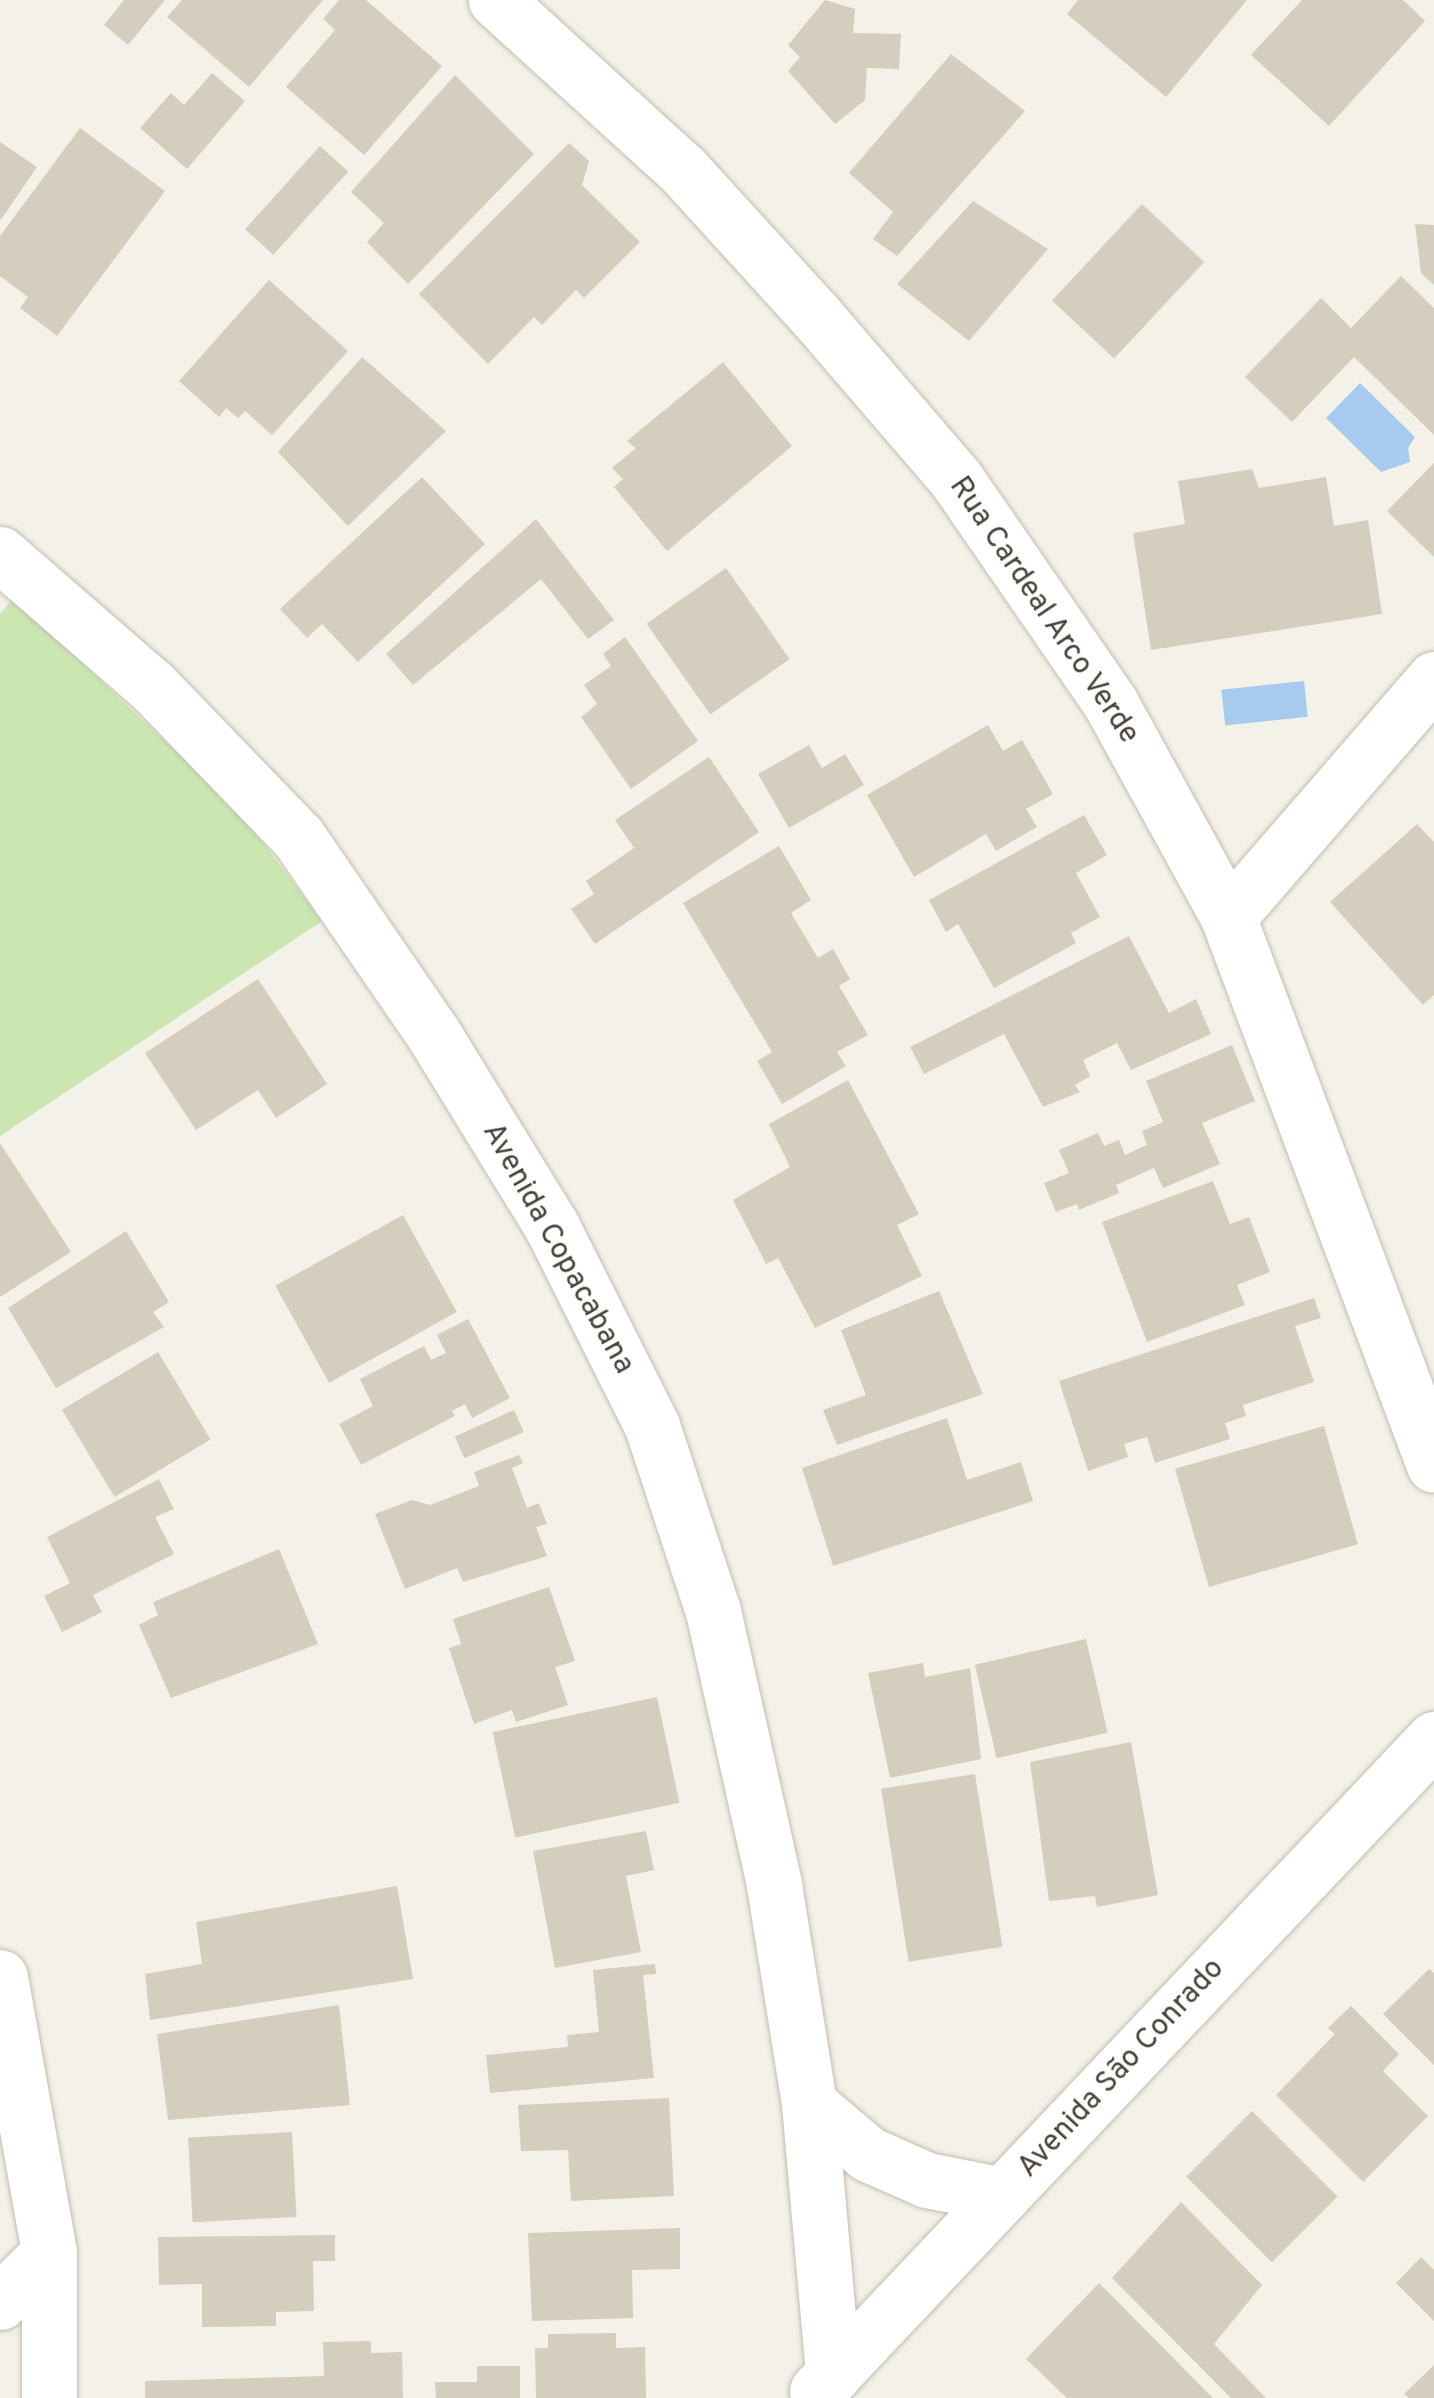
<!DOCTYPE html>
<meta charset="utf-8">
<style>
body{margin:0}
#map{position:relative;width:1434px;height:2398px;overflow:hidden;background:#f4f1e8;font-family:Overpass,sans-serif}
div>[style]{position:absolute}
.green>*{inset:0;background:#cae7b2}
.water>*{inset:0;background:#a6cbef;transform-origin:0 0}
.building>*{inset:0;background:#d5cebe;transform-origin:0 0}
.roads{filter:drop-shadow(0 0 2px #c2bdae) drop-shadow(0 0 2px #c2bdae)}
.minor>*{height:55px;margin:-27.5px;padding:0 27.5px;transform-origin:27.5px;border-radius:27.5px;background:#fff}
span{translate:-50% -50%;white-space:nowrap;text-align:center;line-height:1.15;-webkit-text-stroke:10px #fff;paint-order:stroke}
.street-label{font-size:30px;color:#474237}
</style>
<div id="map">
<div class="green">
<i style="clip-path:polygon(13px 598px,239px 811px,322px 921px,0 1136px,0 614px)"></i>
</div>
<div class="water">
<i style="clip-path:polygon(1360px 383px,1415px 437px,1408px 448px,1410px 462px,1381px 472px,1326px 418px)"></i>
<i style="left:1304px;top:681px;width:36px;height:83px;rotate:84deg"></i>
</div>
<div class="building">
<i style="clip-path:polygon(124px 0,165px 0,128px 45px,104px 25px)"></i>
<i style="clip-path:polygon(182px 0,323px 0,249px 87px,167px 17px)"></i>
<i style="clip-path:polygon(339px 0,366px 0,442px 66px,364px 155px,286px 87px,335px 30px,323px 19px)"></i>
<i style="clip-path:polygon(825px 0,855px 9px,853px 33px,901px 34px,899px 69px,867px 68px,865px 100px,835px 124px,788px 71px,800px 57px,788px 45px)"></i>
<i style="clip-path:polygon(1078px 0,1247px 0,1166px 97px,1067px 14px)"></i>
<i style="clip-path:polygon(1302px 0,1403px 0,1425px 21px,1329px 126px,1251px 55px)"></i>
<i style="clip-path:polygon(951px 54px,1025px 111px,897px 256px,873px 239px,893px 212px,849px 173px)"></i>
<i style="clip-path:polygon(212px 73px,245px 101px,187px 169px,140px 128px,171px 93px,184px 105px)"></i>
<i style="clip-path:polygon(455px 75px,534px 154px,408px 284px,367px 242px,384px 223px,351px 192px)"></i>
<i style="clip-path:polygon(80px 128px,165px 191px,57px 336px,20px 308px,28px 297px,0 276px,0 236px)"></i>
<i style="clip-path:polygon(0 142px,37px 167px,0 221px)"></i>
<i style="clip-path:polygon(569px 143px,589px 161px,582px 185px,640px 242px,584px 298px,576px 290px,542px 325px,534px 317px,488px 364px,419px 294px)"></i>
<i style="left:320px;top:146px;width:38px;height:112px;rotate:42deg"></i>
<i style="clip-path:polygon(973px 201px,1048px 249px,969px 341px,897px 284px)"></i>
<i style="left:1142px;top:204px;width:85px;height:132px;rotate:43deg"></i>
<i style="clip-path:polygon(1415px 224px,1434px 225px,1434px 285px,1421px 273px)"></i>
<i style="clip-path:polygon(1401px 276px,1434px 308px,1434px 435px,1354px 357px,1292px 422px,1245px 377px,1321px 298px,1351px 328px)"></i>
<i style="clip-path:polygon(269px 280px,348px 351px,272px 435px,245px 411px,238px 418px,226px 408px,219px 417px,179px 381px)"></i>
<i style="clip-path:polygon(362px 357px,446px 431px,348px 526px,278px 452px)"></i>
<i style="clip-path:polygon(723px 362px,792px 446px,667px 551px,614px 487px,623px 479px,612px 468px,636px 448px,627px 441px)"></i>
<i style="clip-path:polygon(1434px 463px,1434px 557px,1387px 511px)"></i>
<i style="clip-path:polygon(1252px 469px,1259px 488px,1326px 477px,1334px 526px,1368px 520px,1382px 614px,1151px 650px,1133px 533px,1185px 524px,1178px 481px)"></i>
<i style="clip-path:polygon(422px 477px,485px 544px,358px 662px,322px 624px,307px 638px,280px 609px)"></i>
<i style="clip-path:polygon(536px 519px,614px 620px,588px 639px,541px 579px,413px 685px,386px 654px)"></i>
<i style="left:726px;top:568px;width:111px;height:97px;rotate:55deg"></i>
<i style="clip-path:polygon(625px 637px,698px 741px,631px 789px,581px 717px,597px 704px,584px 685px,611px 666px,603px 654px)"></i>
<i style="clip-path:polygon(988px 725px,1003px 751px,1022px 740px,1053px 794px,1026px 809px,1037px 827px,996px 851px,986px 834px,914px 877px,867px 795px)"></i>
<i style="clip-path:polygon(809px 745px,822px 768px,845px 754px,864px 785px,789px 828px,758px 774px)"></i>
<i style="clip-path:polygon(709px 757px,759px 832px,595px 944px,571px 909px,594px 894px,586px 881px,634px 848px,615px 820px)"></i>
<i style="clip-path:polygon(1084px 815px,1107px 855px,1076px 873px,1100px 917px,1071px 933px,1076px 943px,994px 988px,958px 924px,946px 932px,929px 900px)"></i>
<i style="clip-path:polygon(1417px 824px,1434px 842px,1434px 995px,1423px 1005px,1330px 902px)"></i>
<i style="clip-path:polygon(779px 846px,811px 900px,791px 913px,818px 958px,833px 949px,850px 979px,839px 986px,868px 1035px,837px 1052px,846px 1066px,782px 1104px,757px 1061px,772px 1052px,683px 903px)"></i>
<i style="clip-path:polygon(1129px 936px,1169px 1013px,1196px 999px,1211px 1034px,1131px 1070px,1117px 1043px,1083px 1060px,1090px 1076px,1075px 1085px,1080px 1092px,1043px 1107px,1004px 1034px,924px 1074px,910px 1047px)"></i>
<i style="clip-path:polygon(258px 979px,327px 1084px,276px 1118px,258px 1090px,196px 1130px,145px 1053px)"></i>
<i style="clip-path:polygon(1232px 1045px,1255px 1101px,1202px 1123px,1220px 1164px,1163px 1188px,1154px 1168px,1116px 1185px,1119px 1193px,1079px 1210px,1077px 1204px,1056px 1212px,1044px 1183px,1069px 1173px,1059px 1150px,1098px 1133px,1104px 1146px,1119px 1140px,1125px 1155px,1147px 1145px,1142px 1131px,1163px 1122px,1146px 1081px)"></i>
<i style="clip-path:polygon(848px 1080px,919px 1214px,897px 1225px,922px 1276px,815px 1328px,778px 1258px,766px 1264px,733px 1200px,790px 1167px,769px 1124px)"></i>
<i style="clip-path:polygon(0 1143px,71px 1252px,0 1297px)"></i>
<i style="clip-path:polygon(1213px 1181px,1230px 1224px,1249px 1217px,1270px 1272px,1237px 1285px,1245px 1305px,1147px 1342px,1102px 1222px)"></i>
<i style="left:403px;top:1215px;width:111px;height:146px;rotate:61deg"></i>
<i style="clip-path:polygon(126px 1231px,169px 1302px,153px 1312px,164px 1327px,56px 1388px,8px 1308px)"></i>
<i style="clip-path:polygon(939px 1291px,983px 1394px,837px 1445px,823px 1410px,866px 1395px,841px 1330px)"></i>
<i style="clip-path:polygon(1314px 1298px,1321px 1318px,1295px 1326px,1314px 1382px,1243px 1405px,1246px 1416px,1225px 1423px,1230px 1439px,1155px 1463px,1147px 1437px,1124px 1444px,1128px 1457px,1088px 1471px,1059px 1381px)"></i>
<i style="clip-path:polygon(468px 1319px,510px 1398px,472px 1418px,465px 1404px,452px 1411px,455px 1416px,361px 1465px,339px 1424px,373px 1406px,360px 1379px,424px 1346px,431px 1360px,446px 1353px,437px 1335px)"></i>
<i style="left:158px;top:1352px;width:102px;height:112px;rotate:59deg"></i>
<i style="left:514px;top:1410px;width:24px;height:65px;rotate:66deg"></i>
<i style="clip-path:polygon(947px 1418px,967px 1480px,1021px 1462px,1033px 1501px,833px 1566px,802px 1468px)"></i>
<i style="left:1324px;top:1426px;width:123px;height:155px;rotate:74deg"></i>
<i style="clip-path:polygon(519px 1455px,523px 1463px,512px 1468px,527px 1508px,539px 1503px,547px 1524px,536px 1527px,547px 1556px,463px 1582px,457px 1568px,405px 1589px,375px 1514px,412px 1500px,430px 1505px,479px 1486px,474px 1472px)"></i>
<i style="clip-path:polygon(159px 1479px,174px 1509px,155px 1517px,174px 1554px,93px 1595px,102px 1612px,62px 1632px,44px 1596px,70px 1583px,47px 1537px)"></i>
<i style="clip-path:polygon(279px 1549px,318px 1644px,171px 1698px,139px 1625px,158px 1615px,153px 1602px)"></i>
<i style="clip-path:polygon(549px 1587px,575px 1661px,555px 1667px,568px 1705px,516px 1722px,512px 1710px,474px 1724px,449px 1648px,461px 1644px,453px 1619px)"></i>
<i style="left:1086px;top:1639px;width:96px;height:114px;rotate:77deg"></i>
<i style="clip-path:polygon(923px 1663px,925px 1677px,970px 1668px,981px 1759px,890px 1778px,868px 1673px)"></i>
<i style="left:657px;top:1697px;width:108px;height:168px;rotate:78deg"></i>
<i style="clip-path:polygon(1131px 1742px,1158px 1895px,1097px 1907px,1095px 1896px,1049px 1901px,1030px 1762px)"></i>
<i style="left:975px;top:1774px;width:175px;height:95px;rotate:81deg"></i>
<i style="clip-path:polygon(646px 1831px,654px 1870px,626px 1876px,641px 1952px,555px 1968px,533px 1851px)"></i>
<i style="clip-path:polygon(397px 1886px,413px 1979px,150px 2020px,145px 1974px,202px 1964px,196px 1922px)"></i>
<i style="clip-path:polygon(655px 1964px,656px 1974px,643px 1975px,654px 2078px,490px 2093px,486px 2055px,568px 2047px,567px 2035px,599px 2032px,593px 1970px)"></i>
<i style="clip-path:polygon(1429px 1969px,1434px 1973px,1434px 2065px,1383px 2014px)"></i>
<i style="clip-path:polygon(339px 2005px,350px 2105px,168px 2120px,157px 2034px)"></i>
<i style="clip-path:polygon(1351px 2006px,1399px 2054px,1383px 2071px,1428px 2116px,1363px 2182px,1276px 2095px,1335px 2034px,1328px 2028px)"></i>
<i style="clip-path:polygon(669px 2098px,674px 2196px,571px 2201px,568px 2150px,521px 2151px,518px 2105px)"></i>
<i style="left:1252px;top:2111px;width:121px;height:93px;rotate:45deg"></i>
<i style="left:292px;top:2132px;width:85px;height:104px;rotate:87deg"></i>
<i style="clip-path:polygon(1181px 2202px,1262px 2285px,1214px 2344px,1266px 2398px,1231px 2398px,1112px 2278px)"></i>
<i style="clip-path:polygon(680px 2228px,680px 2269px,632px 2270px,633px 2318px,532px 2321px,528px 2233px)"></i>
<i style="clip-path:polygon(335px 2235px,335px 2261px,313px 2261px,314px 2311px,276px 2312px,276px 2326px,202px 2327px,202px 2284px,159px 2285px,158px 2237px)"></i>
<i style="clip-path:polygon(1421px 2257px,1434px 2270px,1434px 2321px,1396px 2283px)"></i>
<i style="clip-path:polygon(1099px 2283px,1213px 2398px,1067px 2398px,1026px 2359px)"></i>
<i style="clip-path:polygon(616px 2333px,616px 2348px,645px 2347px,646px 2398px,536px 2398px,535px 2348px,548px 2348px,548px 2334px)"></i>
<i style="clip-path:polygon(371px 2341px,371px 2353px,402px 2352px,403px 2398px,145px 2398px,145px 2381px,324px 2376px,323px 2342px)"></i>
<i style="clip-path:polygon(1434px 2365px,1434px 2398px,1409px 2398px,1404px 2394px)"></i>
<i style="clip-path:polygon(477px 2366px,520px 2366px,520px 2398px,436px 2398px,435px 2382px,477px 2382px)"></i>
</div>
<div class="roads">
<div class="minor">
<i style="left:496px;top:0;width:253px;rotate:42.3deg"></i>
<i style="left:683px;top:170px;width:196px;rotate:47.7deg"></i>
<i style="left:815px;top:315px;width:216px;rotate:49.3deg"></i>
<i style="left:956px;top:479px;width:273px;rotate:55.4deg"></i>
<i style="left:1111px;top:704px;width:243px;rotate:61.2deg"></i>
<i style="left:1228px;top:917px;width:585px;rotate:69.4deg"></i>
<i style="left:0;top:554px;width:201px;rotate:41deg"></i>
<i style="left:152px;top:686px;width:210px;rotate:46deg"></i>
<i style="left:298px;top:837px;width:240px;rotate:55.5deg"></i>
<i style="left:434px;top:1035px;width:225px;rotate:58.4deg"></i>
<i style="left:552px;top:1227px;width:223px;rotate:63.3deg"></i>
<i style="left:652px;top:1426px;width:195px;rotate:71.8deg"></i>
<i style="left:713px;top:1611px;width:281px;rotate:77.4deg"></i>
<i style="left:774px;top:1885px;width:222px;rotate:80.9deg"></i>
<i style="left:809px;top:2104px;width:272px;rotate:84.9deg"></i>
<i style="left:1228px;top:917px;width:315px;rotate:-49.1deg"></i>
<i style="left:0;top:1977px;width:280px;rotate:79.9deg"></i>
<i style="left:49px;top:2253px;width:145px;rotate:90deg"></i>
<i style="left:809px;top:2104px;width:77px;rotate:40.3deg"></i>
<i style="left:868px;top:2154px;width:64px;rotate:23.8deg"></i>
<i style="left:927px;top:2180px;width:77px;rotate:11.2deg"></i>
<i style="left:0;top:2302px;width:69px;rotate:-45deg"></i>
<i style="left:817px;top:2391px;width:898px;rotate:-46.58deg"></i>
</div>
</div>
<div class="street-label">
<span style="left:1043px;top:611px;rotate:56deg">Rua Cardeal Arco Verde</span>
<span style="left:557px;top:1249px;rotate:61deg">Avenida Copacabana</span>
<span style="left:1122px;top:2069px;rotate:-47deg">Avenida São Conrado</span>
</div>
</div>
